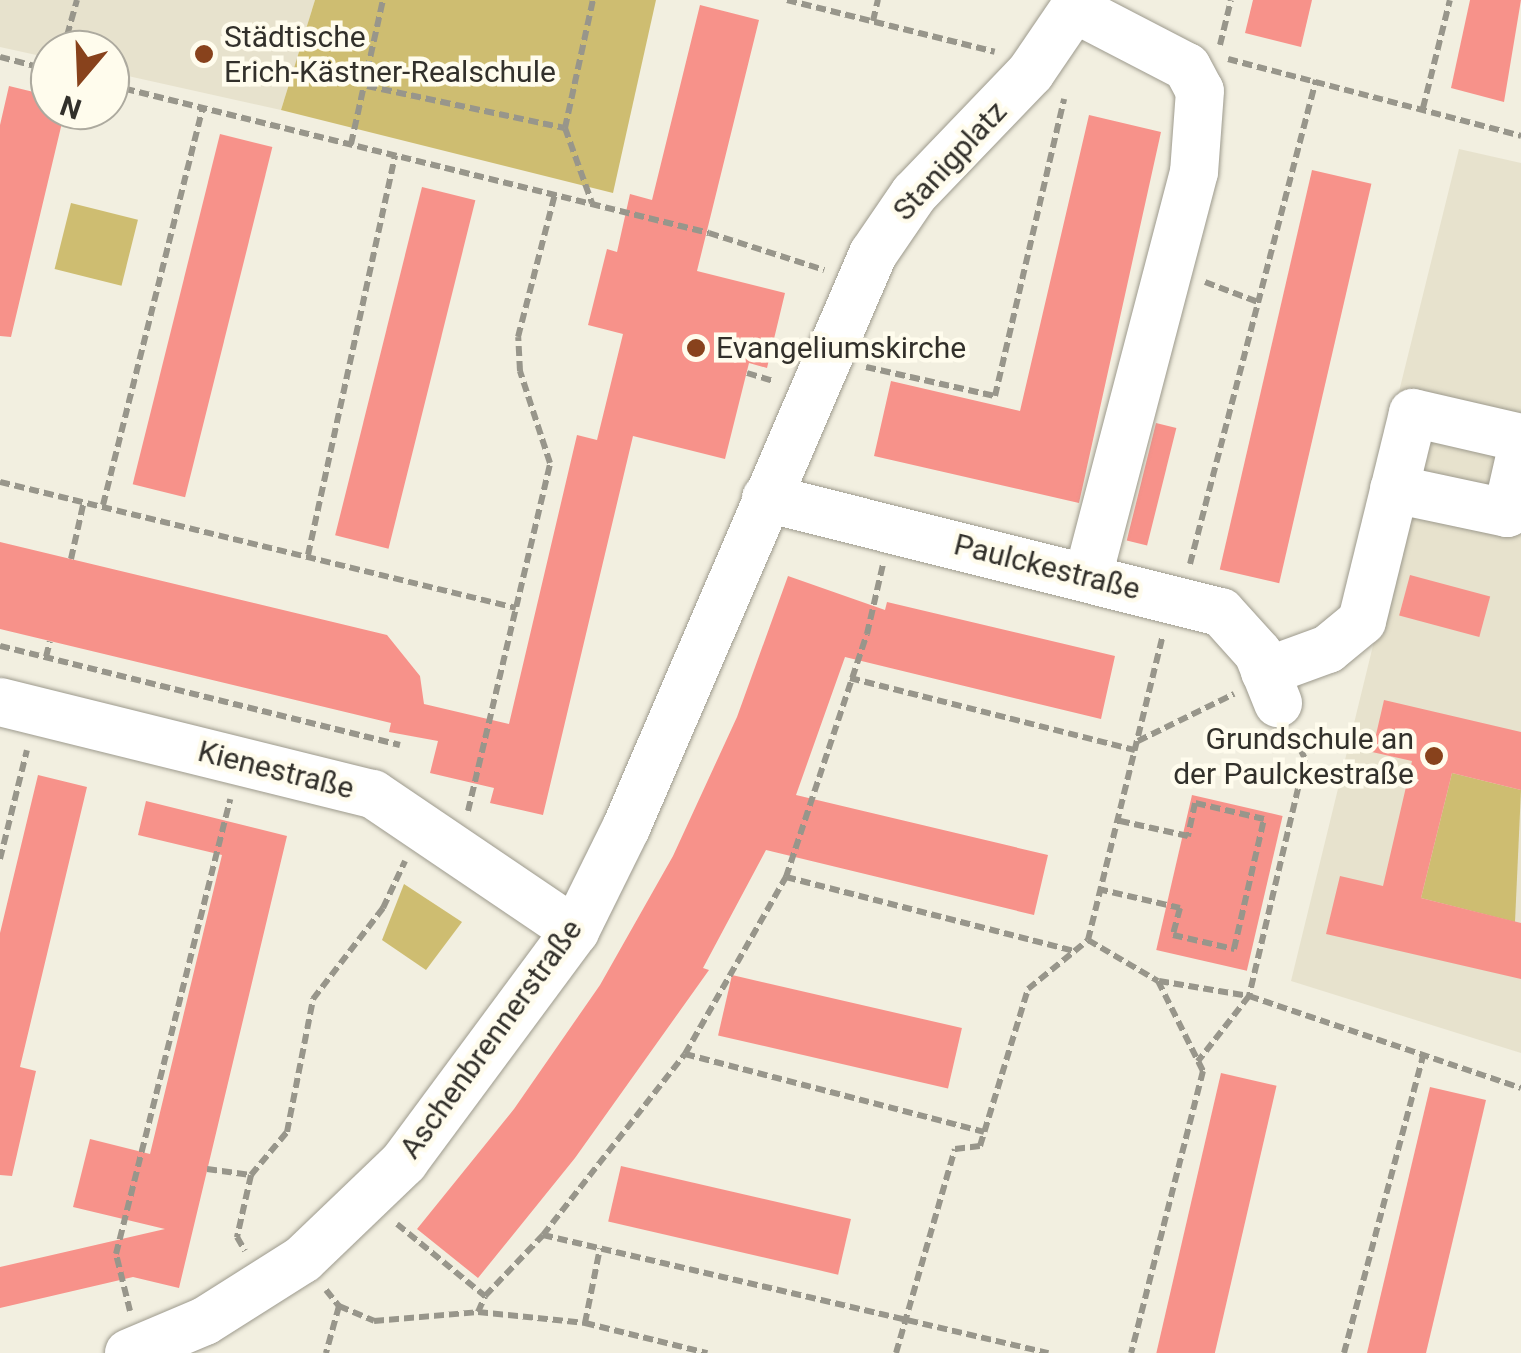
<!DOCTYPE html>
<meta charset="utf-8">
<style>
body{margin:0}
#map{position:relative;width:1521px;height:1353px;overflow:hidden;background:#f2efe0;font-family:Roboto,sans-serif}
div>[style]{position:absolute}
.built>*{inset:0;background:#e7e2cd}
.green>*{inset:0;background:#cebd71;transform-origin:0 0}
.building>*{inset:0;background:#f7928a;transform-origin:0 0}
.path>*{height:6px;margin-top:-3px;transform-origin:0;background:repeating-linear-gradient(90deg,#98968b 0 10px,transparent 0 15px)}
.roads{filter:drop-shadow(0 0 2px #9d9a8d) drop-shadow(0 0 2px #9d9a8d)}
.minor>*{height:48px;margin:-24px;padding:0 24px;transform-origin:24px;border-radius:24px;background:#fff}
.dots>*{width:28px;height:28px;translate:-50% -50%;box-sizing:border-box;border:5px solid #fffced;border-radius:50%}
span{translate:-50% -50%;white-space:nowrap;text-align:center;line-height:1.15;-webkit-text-stroke:9px #fffced;paint-order:stroke}
.poi-label{font-size:30px;color:#32302b}
.left{translate:0 -50%;text-align:left}
.right{translate:-100% -50%;text-align:right}
.street-label{font-size:30px;color:#32302b}
.north{position:absolute;left:30px;top:30px;width:100px;height:100px;box-sizing:border-box;background:#fffced;border:2px solid #adaa9f;border-radius:50%;rotate:199deg;font-size:28px;font-weight:700;line-height:40px;text-align:center;color:#32302b}
.north::after{content:'';display:block;margin:auto;width:35px;height:45px;background:#88421c;clip-path:polygon(50% 0,100% 100%,50% 72%,0 100%)}
</style>
<div id="map">
<div class="built">
<i style="clip-path:polygon(0 0,315px 0,281px 110px,110px 72px,110px 50px,50px 50px,50px 58px,0 47px)"></i>
<i style="clip-path:polygon(1459px 149px,1521px 163px,1521px 1053px,1291px 981px,1401px 531px,1367px 521px)"></i>
</div>
<div class="green">
<i style="clip-path:polygon(315px 0,656px 0,613px 193px,281px 110px)"></i>
<i style="left:71px;top:203px;width:69px;height:68px;rotate:14deg"></i>
<i style="clip-path:polygon(1452px 773px,1521px 790px,1515px 922px,1421px 898px)"></i>
<i style="clip-path:polygon(404px 884px,462px 922px,426px 970px,382px 940px)"></i>
</div>
<div class="building">
<i style="clip-path:polygon(1253px 0,1312px 0,1301px 47px,1245px 33px)"></i>
<i style="clip-path:polygon(1470px 0,1521px 0,1504px 102px,1451px 88px)"></i>
<i style="clip-path:polygon(700px 5px,759px 20px,697px 271px,785px 293px,767px 368px,749px 363px,725px 459px,633px 436px,543px 815px,490px 803px,494px 788px,430px 773px,438px 741px,389px 732px,391px 723px,0 629px,0 542px,387px 635px,420px 676px,424px 704px,509px 724px,577px 435px,597px 440px,623px 334px,588px 325px,607px 249px,617px 252px,630px 194px,652px 200px)"></i>
<i style="clip-path:polygon(9px 86px,50px 96px,50px 110px,65px 110px,11px 337px,0 336px,0 125px)"></i>
<i style="clip-path:polygon(1089px 115px,1161px 132px,1079px 503px,874px 456px,891px 381px,1020px 411px)"></i>
<i style="left:220px;top:134px;width:54px;height:361px;rotate:14deg"></i>
<i style="left:1312px;top:170px;width:61px;height:410px;rotate:13deg"></i>
<i style="left:422px;top:187px;width:55px;height:359px;rotate:14deg"></i>
<i style="left:1156px;top:423px;width:21px;height:121px;rotate:14deg"></i>
<i style="left:1410px;top:575px;width:83px;height:42px;rotate:15deg"></i>
<i style="clip-path:polygon(788px 576px,885px 610px,887px 602px,1115px 656px,1101px 719px,845px 657px,796px 795px,1048px 855px,1034px 915px,766px 850px,703px 968px,709px 970px,575px 1158px,478px 1278px,417px 1229px,514px 1109px,600px 985px,673px 856px,737px 717px)"></i>
<i style="clip-path:polygon(1384px 700px,1521px 732px,1521px 790px,1452px 773px,1421px 898px,1521px 923px,1521px 979px,1326px 934px,1340px 876px,1383px 886px,1412px 761px,1372px 752px)"></i>
<i style="clip-path:polygon(38px 775px,87px 787px,20px 1067px,36px 1071px,12px 1176px,0 1175px,0 933px)"></i>
<i style="left:1192px;top:795px;width:93px;height:159px;rotate:13deg"></i>
<i style="clip-path:polygon(146px 801px,287px 836px,179px 1288px,133px 1277px,0 1308px,0 1267px,165px 1229px,73px 1207px,90px 1139px,150px 1154px,222px 855px,138px 835px)"></i>
<i style="left:732px;top:975px;width:236px;height:62px;rotate:13deg"></i>
<i style="left:1221px;top:1073px;width:57px;height:288px;rotate:13deg"></i>
<i style="clip-path:polygon(1430px 1087px,1486px 1100px,1466px 1185px,1426px 1353px,1367px 1353px)"></i>
<i style="left:621px;top:1166px;width:236px;height:57px;rotate:13deg"></i>
</div>
<div class="path">
<i style="left:787px;top:0;width:214px;rotate:14deg"></i>
<i style="left:873px;top:21px;width:22px;rotate:-77deg"></i>
<i style="left:1220px;top:45px;width:46px;rotate:-76.3deg"></i>
<i style="left:63px;top:50px;width:52px;rotate:-74.4deg"></i>
<i style="left:0;top:57px;width:52px;rotate:14.6deg"></i>
<i style="left:1228px;top:59px;width:303px;rotate:14.7deg"></i>
<i style="left:110px;top:85px;width:617px;rotate:13.88deg"></i>
<i style="left:709px;top:233px;width:121px;rotate:17.8deg"></i>
<i style="left:367px;top:86px;width:202px;rotate:12deg"></i>
<i style="left:565px;top:128px;width:131px;rotate:-77.7deg"></i>
<i style="left:1423px;top:108px;width:111px;rotate:-76deg"></i>
<i style="left:565px;top:128px;width:80px;rotate:70.2deg"></i>
<i style="left:351px;top:144px;width:148px;rotate:-77.5deg"></i>
<i style="left:1205px;top:282px;width:57px;rotate:20.7deg"></i>
<i style="left:866px;top:367px;width:132px;rotate:12.7deg"></i>
<i style="left:995px;top:396px;width:305px;rotate:-76.9deg"></i>
<i style="left:747px;top:373px;width:28px;rotate:17deg"></i>
<i style="left:0;top:482px;width:531px;rotate:13.72deg"></i>
<i style="left:103px;top:505px;width:410px;rotate:-75.9deg"></i>
<i style="left:308px;top:555px;width:409px;rotate:-77.7deg"></i>
<i style="left:71px;top:559px;width:59px;rotate:-77.4deg"></i>
<i style="left:1190px;top:564px;width:500px;rotate:-75.41deg"></i>
<i style="left:0;top:646px;width:412px;rotate:13.9deg"></i>
<i style="left:46px;top:657px;width:16px;rotate:-76deg"></i>
<i style="left:850px;top:678px;width:294px;rotate:14.2deg"></i>
<i style="left:1293px;top:735px;width:27px;rotate:63deg"></i>
<i style="left:1305px;top:759px;width:244px;rotate:103.3deg"></i>
<i style="left:1249px;top:996px;width:287px;rotate:18.7deg"></i>
<i style="left:1138px;top:741px;width:107px;rotate:-26.1deg"></i>
<i style="left:468px;top:811px;width:358px;rotate:-76.7deg"></i>
<i style="left:550px;top:463px;width:97px;rotate:-108.1deg"></i>
<i style="left:520px;top:371px;width:34px;rotate:-93deg"></i>
<i style="left:518px;top:337px;width:148px;rotate:-75.5deg"></i>
<i style="left:0;top:859px;width:112px;rotate:-76.1deg"></i>
<i style="left:786px;top:877px;width:297px;rotate:14.4deg"></i>
<i style="left:1098px;top:889px;width:84px;rotate:13deg"></i>
<i style="left:1180px;top:908px;width:28px;rotate:105deg"></i>
<i style="left:1173px;top:935px;width:63px;rotate:12.9deg"></i>
<i style="left:1234px;top:949px;width:133px;rotate:-77deg"></i>
<i style="left:1264px;top:819px;width:71px;rotate:-166.9deg"></i>
<i style="left:1195px;top:803px;width:34px;rotate:102deg"></i>
<i style="left:1188px;top:836px;width:74px;rotate:-167.5deg"></i>
<i style="left:1088px;top:940px;width:81px;rotate:30.4deg"></i>
<i style="left:1158px;top:981px;width:101px;rotate:63.4deg"></i>
<i style="left:1203px;top:1071px;width:291px;rotate:104.3deg"></i>
<i style="left:1159px;top:981px;width:91px;rotate:9.5deg"></i>
<i style="left:1249px;top:996px;width:83px;rotate:128.1deg"></i>
<i style="left:685px;top:1054px;width:309px;rotate:14.6deg"></i>
<i style="left:207px;top:1169px;width:44px;rotate:7.8deg"></i>
<i style="left:251px;top:1175px;width:64px;rotate:102.7deg"></i>
<i style="left:237px;top:1237px;width:16px;rotate:60deg"></i>
<i style="left:251px;top:1175px;width:56px;rotate:-50.1deg"></i>
<i style="left:287px;top:1132px;width:136px;rotate:-78.9deg"></i>
<i style="left:313px;top:999px;width:115px;rotate:-52.4deg"></i>
<i style="left:383px;top:908px;width:52px;rotate:-64.9deg"></i>
<i style="left:397px;top:1224px;width:114px;rotate:39.3deg"></i>
<i style="left:543px;top:1235px;width:519px;rotate:13.15deg"></i>
<i style="left:326px;top:1290px;width:21px;rotate:51deg"></i>
<i style="left:339px;top:1306px;width:49px;rotate:105.5deg"></i>
<i style="left:339px;top:1306px;width:38px;rotate:23deg"></i>
<i style="left:374px;top:1321px;width:104px;rotate:-4.9deg"></i>
<i style="left:478px;top:1312px;width:108px;rotate:5.9deg"></i>
<i style="left:585px;top:1323px;width:126px;rotate:13.8deg"></i>
<i style="left:130px;top:1311px;width:59px;rotate:-103.8deg"></i>
<i style="left:116px;top:1254px;width:469px;rotate:-75.9deg"></i>
<i style="left:478px;top:1312px;width:17px;rotate:-66deg"></i>
<i style="left:485px;top:1296px;width:84px;rotate:-46.4deg"></i>
<i style="left:543px;top:1235px;width:230px;rotate:-51.9deg"></i>
<i style="left:685px;top:1054px;width:204px;rotate:-60.3deg"></i>
<i style="left:786px;top:877px;width:256px;rotate:-71.6deg"></i>
<i style="left:867px;top:634px;width:72px;rotate:-77.1deg"></i>
<i style="left:585px;top:1323px;width:76px;rotate:-78.7deg"></i>
<i style="left:896px;top:1353px;width:212px;rotate:-73.9deg"></i>
<i style="left:955px;top:1149px;width:25px;rotate:-7deg"></i>
<i style="left:980px;top:1146px;width:164px;rotate:-73deg"></i>
<i style="left:1028px;top:989px;width:77px;rotate:-39.2deg"></i>
<i style="left:1088px;top:940px;width:314px;rotate:-76.2deg"></i>
<i style="left:1344px;top:1353px;width:311px;rotate:-75.1deg"></i>
</div>
<div class="roads">
<div class="minor">
<i style="left:1075px;top:9px;width:126px;rotate:27.4deg"></i>
<i style="left:1187px;top:67px;width:27px;rotate:62deg"></i>
<i style="left:1200px;top:91px;width:81px;rotate:94.2deg"></i>
<i style="left:1194px;top:172px;width:418px;rotate:104.7deg"></i>
<i style="left:1394px;top:489px;width:116px;rotate:12deg"></i>
<i style="left:1507px;top:513px;width:63px;rotate:-77.1deg"></i>
<i style="left:766px;top:498px;width:469px;rotate:14.1deg"></i>
<i style="left:1221px;top:612px;width:55px;rotate:47.9deg"></i>
<i style="left:1258px;top:653px;width:54px;rotate:68.2deg"></i>
<i style="left:1265px;top:672px;width:67px;rotate:-20.1deg"></i>
<i style="left:1328px;top:649px;width:44px;rotate:-39.5deg"></i>
<i style="left:1362px;top:621px;width:214px;rotate:-76.2deg"></i>
<i style="left:1413px;top:413px;width:111px;rotate:13deg"></i>
<i style="left:0;top:702px;width:384px;rotate:13.9deg"></i>
<i style="left:373px;top:794px;width:244px;rotate:34.1deg"></i>
<i style="left:129px;top:1353px;width:82px;rotate:-22.8deg"></i>
<i style="left:205px;top:1321px;width:116px;rotate:-32.3deg"></i>
<i style="left:303px;top:1259px;width:140px;rotate:-43.8deg"></i>
<i style="left:404px;top:1162px;width:287px;rotate:-53.5deg"></i>
<i style="left:575px;top:931px;width:115px;rotate:-63.7deg"></i>
<i style="left:626px;top:828px;width:625px;rotate:-66.72deg"></i>
<i style="left:873px;top:254px;width:73px;rotate:-55.7deg"></i>
<i style="left:914px;top:194px;width:169px;rotate:-46.2deg"></i>
<i style="left:1031px;top:72px;width:87px;rotate:-55.8deg"></i>
</div>
</div>
<div class="dots">
<i style="left:204px;top:54px;background:#88421c"></i>
<i style="left:696px;top:348px;background:#88421c"></i>
<i style="left:1434px;top:756px;background:#88421c"></i>
</div>
<div class="poi-label">
<span class="left" style="left:224px;top:54px">Städtische<br>Erich-Kästner-Realschule</span>
<span class="left" style="left:716px;top:348px">Evangeliumskirche</span>
<span class="right" style="left:1414px;top:756px">Grundschule an<br>der Paulckestraße</span>
</div>
<div class="street-label">
<span style="left:950px;top:161px;rotate:-47deg">Stanigplatz</span>
<span style="left:1047px;top:567px;rotate:14deg">Paulckestraße</span>
<span style="left:276px;top:770px;rotate:14deg">Kienestraße</span>
<span style="left:491px;top:1039px;rotate:-54deg">Aschenbrennerstraße</span>
</div>
<div class="north">N</div>
</div>
